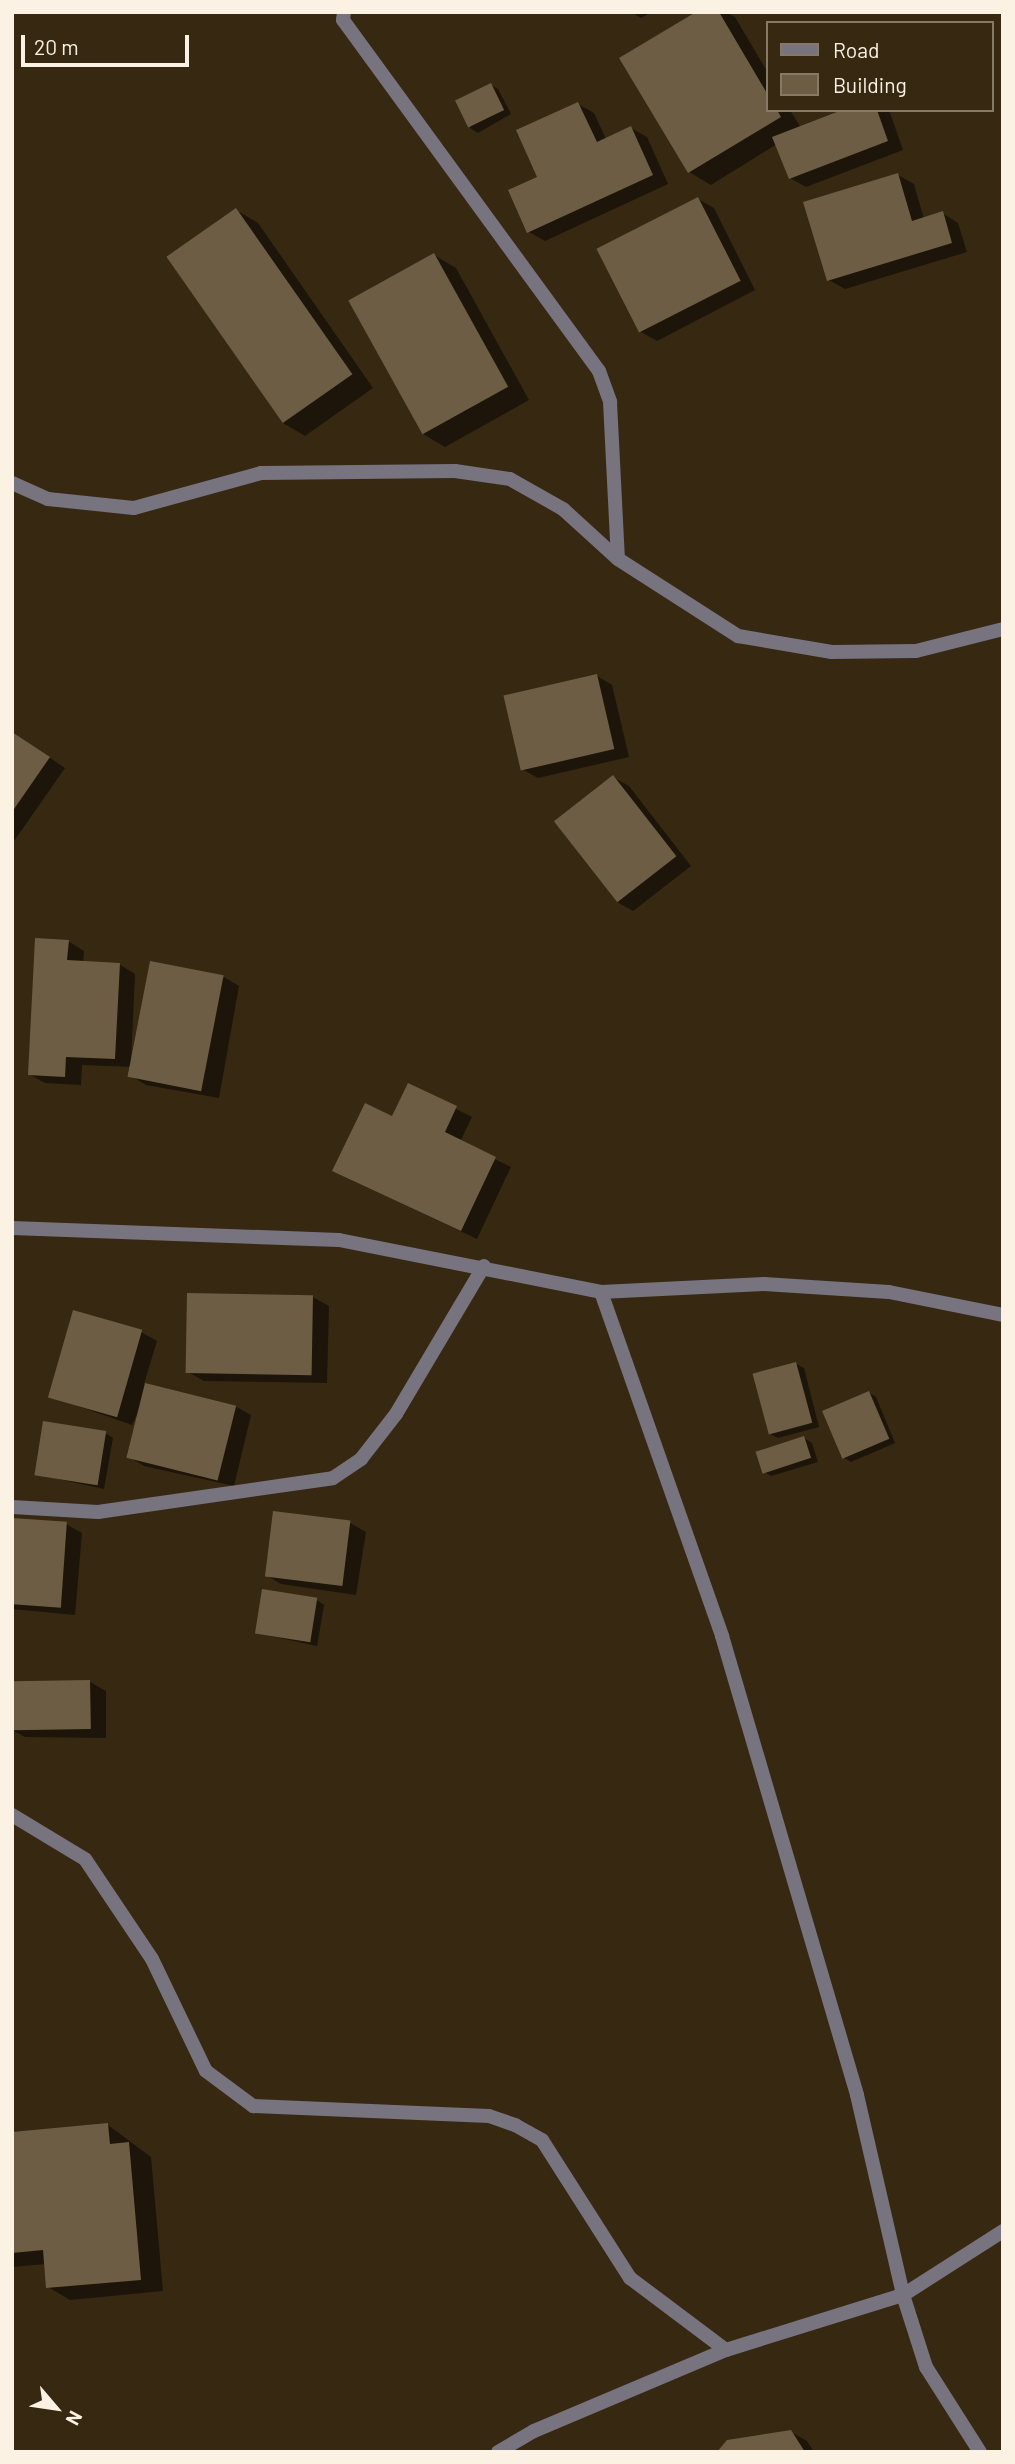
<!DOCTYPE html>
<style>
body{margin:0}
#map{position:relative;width:1015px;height:2464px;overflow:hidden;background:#372811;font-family:Barlow,sans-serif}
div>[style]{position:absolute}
.shadow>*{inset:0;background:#0007}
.building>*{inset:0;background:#6d5d44;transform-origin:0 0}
.minor>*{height:14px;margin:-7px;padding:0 7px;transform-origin:7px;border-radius:7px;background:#77737f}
span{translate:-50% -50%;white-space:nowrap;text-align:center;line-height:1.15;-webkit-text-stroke:7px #372811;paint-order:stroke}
.frame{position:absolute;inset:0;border:14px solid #fcf2e4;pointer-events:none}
.legend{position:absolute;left:766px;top:21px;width:228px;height:91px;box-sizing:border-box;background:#372811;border:2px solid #867965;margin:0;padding:9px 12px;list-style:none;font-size:21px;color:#fcf2e4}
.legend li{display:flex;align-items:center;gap:14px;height:35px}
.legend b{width:35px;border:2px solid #867965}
.north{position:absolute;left:21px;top:2373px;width:70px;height:70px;-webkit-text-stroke:5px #372811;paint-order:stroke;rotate:119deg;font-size:19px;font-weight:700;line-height:28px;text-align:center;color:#fcf2e4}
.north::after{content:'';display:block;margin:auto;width:24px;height:32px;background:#fcf2e4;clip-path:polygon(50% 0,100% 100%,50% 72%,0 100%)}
.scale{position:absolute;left:21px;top:35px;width:168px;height:32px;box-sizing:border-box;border:4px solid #fcf2e4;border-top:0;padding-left:9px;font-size:21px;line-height:24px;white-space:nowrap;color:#fcf2e4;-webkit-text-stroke:5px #372811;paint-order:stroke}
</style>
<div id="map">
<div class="shadow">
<i style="clip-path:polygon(631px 12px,652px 12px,641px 18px)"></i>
<i style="clip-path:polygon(699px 12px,726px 12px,735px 17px,768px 73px,768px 110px,790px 110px,801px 128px,847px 110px,889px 110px,903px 150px,806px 187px,790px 178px,777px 144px,711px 185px,689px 172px)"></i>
<i style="clip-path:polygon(491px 85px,498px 89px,511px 114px,478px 133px,470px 128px)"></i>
<i style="clip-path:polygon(578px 104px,594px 113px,606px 139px,631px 128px,647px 137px,668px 184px,545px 241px,529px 232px)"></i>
<i style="clip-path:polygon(898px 175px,914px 184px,924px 219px,942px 213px,958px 223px,967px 252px,845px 289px,829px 280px)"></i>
<i style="clip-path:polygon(698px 199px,714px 208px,755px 290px,657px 341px,641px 332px)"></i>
<i style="clip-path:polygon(236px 210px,258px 223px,373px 388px,305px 436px,283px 423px)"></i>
<i style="clip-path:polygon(434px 255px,456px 268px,529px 400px,445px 447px,423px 434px)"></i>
<i style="clip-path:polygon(597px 676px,612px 685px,629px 757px,538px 778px,522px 769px)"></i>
<i style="clip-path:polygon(12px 732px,65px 768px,12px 844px)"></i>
<i style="clip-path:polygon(613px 777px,629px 786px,691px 866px,633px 911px,617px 902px)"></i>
<i style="clip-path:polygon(68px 941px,84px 951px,83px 963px,119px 964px,135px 974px,131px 1061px,224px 977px,239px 986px,219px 1098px,146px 1085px,131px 1076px,132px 1067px,82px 1065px,81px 1085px,45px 1083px,29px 1074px)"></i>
<i style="clip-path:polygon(408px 1085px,472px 1117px,460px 1142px,511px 1167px,477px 1239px,350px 1179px,393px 1118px)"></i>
<i style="clip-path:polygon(313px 1297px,329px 1306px,327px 1383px,204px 1381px,188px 1372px)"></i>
<i style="clip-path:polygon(141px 1332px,157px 1341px,144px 1384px,235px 1406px,251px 1415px,234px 1486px,144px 1466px,129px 1457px,142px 1403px,132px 1425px,49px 1396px)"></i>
<i style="clip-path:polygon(796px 1364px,804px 1368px,819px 1427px,778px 1438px,770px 1434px)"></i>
<i style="clip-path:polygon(868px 1392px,876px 1397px,895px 1443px,851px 1462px,843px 1457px)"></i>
<i style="clip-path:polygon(105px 1433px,113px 1438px,104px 1489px,35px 1474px)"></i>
<i style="clip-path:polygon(804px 1438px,812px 1443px,818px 1462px,771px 1476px,763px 1471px)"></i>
<i style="clip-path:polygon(275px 1513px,350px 1523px,366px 1532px,356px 1595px,281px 1584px,266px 1575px)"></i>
<i style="clip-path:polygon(12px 1520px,66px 1524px,82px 1533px,75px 1615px,12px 1609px)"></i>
<i style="clip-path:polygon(317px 1600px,324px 1605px,317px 1646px,256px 1633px)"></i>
<i style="clip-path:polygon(12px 1682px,90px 1682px,106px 1691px,106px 1738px,25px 1737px,12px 1730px)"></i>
<i style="clip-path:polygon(108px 2125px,151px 2157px,163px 2291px,70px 2300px,48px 2287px,46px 2264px,12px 2267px,12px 2134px)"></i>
<i style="clip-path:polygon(791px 2432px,807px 2441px,814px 2452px,719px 2452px)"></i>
</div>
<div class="building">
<i style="clip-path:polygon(696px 12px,719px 12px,768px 95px,768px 110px,777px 110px,781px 117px,688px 173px,619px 58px)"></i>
<i style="left:491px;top:83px;width:30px;height:40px;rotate:64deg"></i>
<i style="clip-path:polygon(578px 102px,597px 142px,631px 126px,653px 175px,527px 233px,508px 190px,537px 177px,516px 130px)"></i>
<i style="clip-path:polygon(842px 110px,877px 110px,888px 141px,789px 179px,772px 137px)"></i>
<i style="clip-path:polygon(898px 173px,912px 221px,943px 211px,952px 243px,827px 281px,803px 202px)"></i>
<i style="left:698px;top:197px;width:94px;height:114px;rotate:63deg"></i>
<i style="left:236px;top:208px;width:203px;height:85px;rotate:55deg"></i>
<i style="left:434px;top:253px;width:153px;height:98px;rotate:61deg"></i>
<i style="left:597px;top:674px;width:77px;height:96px;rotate:77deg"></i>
<i style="clip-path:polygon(12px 732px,50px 757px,12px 812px)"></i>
<i style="left:613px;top:775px;width:103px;height:75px;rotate:52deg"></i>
<i style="clip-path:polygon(35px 938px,69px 940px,67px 960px,120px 963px,115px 1059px,66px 1057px,65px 1077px,28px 1075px)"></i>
<i style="left:150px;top:961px;width:75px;height:118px;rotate:11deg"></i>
<i style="clip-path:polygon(408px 1083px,457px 1106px,445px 1132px,496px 1157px,461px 1231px,332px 1171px,365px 1103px,392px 1116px)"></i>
<i style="left:187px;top:1293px;width:126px;height:80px;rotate:1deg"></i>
<i style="left:73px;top:1310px;width:72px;height:91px;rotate:16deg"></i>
<i style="left:796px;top:1362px;width:63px;height:45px;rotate:75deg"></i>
<i style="left:145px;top:1383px;width:94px;height:77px;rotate:14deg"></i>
<i style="left:869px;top:1391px;width:52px;height:51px;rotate:67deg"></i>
<i style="left:43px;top:1421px;width:64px;height:55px;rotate:9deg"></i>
<i style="left:804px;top:1436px;width:23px;height:51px;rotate:72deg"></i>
<i style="left:273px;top:1511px;width:78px;height:66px;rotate:7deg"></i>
<i style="left:12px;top:1518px;width:55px;height:86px;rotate:4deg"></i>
<i style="left:262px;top:1589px;width:56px;height:45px;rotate:9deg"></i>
<i style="left:90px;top:1680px;width:49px;height:78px;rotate:89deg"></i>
<i style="clip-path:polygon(108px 2123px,110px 2144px,129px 2142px,141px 2280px,46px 2288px,43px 2250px,12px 2253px,12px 2132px)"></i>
<i style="clip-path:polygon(791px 2430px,805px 2452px,717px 2452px,727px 2440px)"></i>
</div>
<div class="minor">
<i style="left:344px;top:12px;width:8px;rotate:97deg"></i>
<i style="left:343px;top:20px;width:434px;rotate:53.9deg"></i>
<i style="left:599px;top:371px;width:33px;rotate:70deg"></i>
<i style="left:610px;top:402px;width:157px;rotate:87.1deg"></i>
<i style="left:12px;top:483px;width:39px;rotate:24deg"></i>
<i style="left:48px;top:499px;width:86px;rotate:6deg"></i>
<i style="left:134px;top:508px;width:132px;rotate:-15.4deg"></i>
<i style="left:261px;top:473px;width:194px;rotate:-0.6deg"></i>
<i style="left:455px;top:471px;width:56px;rotate:8.3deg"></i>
<i style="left:510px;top:479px;width:61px;rotate:29.5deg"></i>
<i style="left:563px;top:509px;width:74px;rotate:42.3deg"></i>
<i style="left:618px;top:559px;width:143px;rotate:32.7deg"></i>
<i style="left:738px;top:636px;width:95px;rotate:9.7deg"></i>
<i style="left:832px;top:652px;width:84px;rotate:-0.7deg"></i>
<i style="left:916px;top:651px;width:90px;rotate:-14.2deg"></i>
<i style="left:12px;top:1228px;width:327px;rotate:2.1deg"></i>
<i style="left:339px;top:1240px;width:267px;rotate:11.2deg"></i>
<i style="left:601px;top:1292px;width:163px;rotate:-2.8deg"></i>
<i style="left:764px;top:1284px;width:125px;rotate:3.7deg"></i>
<i style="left:889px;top:1292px;width:116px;rotate:11.4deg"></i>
<i style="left:601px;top:1292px;width:365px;rotate:70.6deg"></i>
<i style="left:722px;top:1636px;width:478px;rotate:73.6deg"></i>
<i style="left:857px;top:2095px;width:205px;rotate:77deg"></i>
<i style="left:903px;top:2295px;width:76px;rotate:72.3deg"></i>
<i style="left:926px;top:2367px;width:101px;rotate:57.6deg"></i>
<i style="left:12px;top:1507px;width:86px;rotate:3.3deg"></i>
<i style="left:98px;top:1512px;width:237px;rotate:-8.2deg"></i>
<i style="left:333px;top:1478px;width:34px;rotate:-34deg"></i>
<i style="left:361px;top:1459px;width:57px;rotate:-52.1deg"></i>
<i style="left:396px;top:1414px;width:172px;rotate:-59.3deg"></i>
<i style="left:12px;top:1815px;width:85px;rotate:31.1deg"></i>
<i style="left:85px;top:1859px;width:120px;rotate:56.2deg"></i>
<i style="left:152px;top:1959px;width:124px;rotate:64.3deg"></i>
<i style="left:206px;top:2071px;width:59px;rotate:36.7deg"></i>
<i style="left:253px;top:2106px;width:236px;rotate:2.4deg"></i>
<i style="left:489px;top:2116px;width:28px;rotate:19deg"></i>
<i style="left:515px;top:2125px;width:31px;rotate:29deg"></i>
<i style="left:542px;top:2140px;width:164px;rotate:57.5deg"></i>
<i style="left:630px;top:2278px;width:120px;rotate:36.9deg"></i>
<i style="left:498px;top:2452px;width:42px;rotate:-30.3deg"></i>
<i style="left:534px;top:2431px;width:208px;rotate:-22.9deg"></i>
<i style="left:726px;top:2350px;width:185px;rotate:-17.3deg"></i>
<i style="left:903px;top:2295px;width:119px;rotate:-32.6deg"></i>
</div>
<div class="frame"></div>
<ul class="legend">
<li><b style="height:9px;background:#77737f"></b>Road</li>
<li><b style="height:19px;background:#6d5d44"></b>Building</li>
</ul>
<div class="north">N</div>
<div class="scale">20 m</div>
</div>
